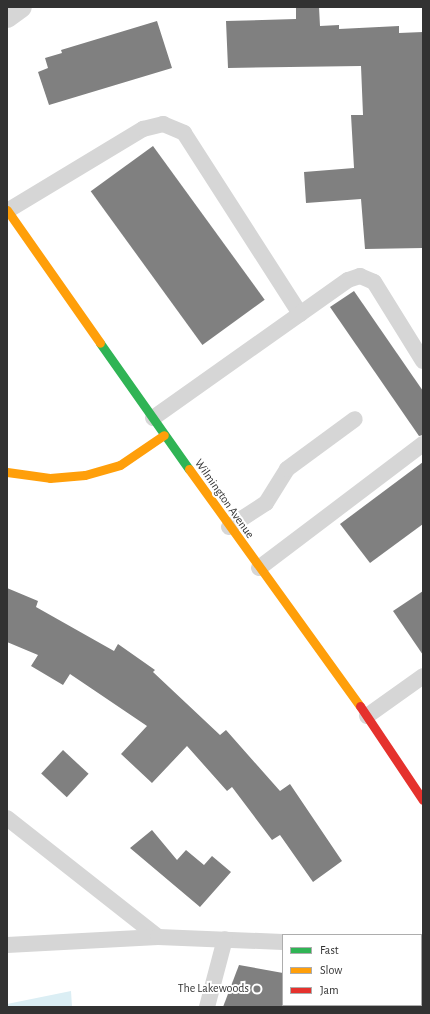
<!DOCTYPE html>
<style>
body{margin:0}
#map{position:relative;width:430px;height:1014px;overflow:hidden;background:#fff;font-family:"Alegreya Sans",sans-serif}
div>[style]{position:absolute}
.water>*{inset:0;background:#dbeef4}
.building>*{inset:0;background:#808080;transform-origin:0 0}
.lane>*{height:16px;margin:-8px;padding:0 8px;transform-origin:8px;border-radius:8px;background:#d6d6d6}
.street>*{height:22px;margin:-11px;padding:0 11px;transform-origin:11px;border-radius:11px;background:#d6d6d6}
.fast>*{height:9px;margin:-4.5px;padding:0 4.5px;transform-origin:4.5px;border-radius:4.5px;background:#30b455}
.slow>*{height:9px;margin:-4.5px;padding:0 4.5px;transform-origin:4.5px;border-radius:4.5px;background:#ff9f0a}
.jam>*{height:9px;margin:-4.5px;padding:0 4.5px;transform-origin:4.5px;border-radius:4.5px;background:#e5322d}
.dots>*{width:11px;height:11px;translate:-50% -50%;box-sizing:border-box;border:2px solid #fff;border-radius:50%}
span{translate:-50% -50%;white-space:nowrap;text-align:center;line-height:1.15;-webkit-text-stroke:4px #fff;paint-order:stroke}
.street-label{font-size:12px;color:#323232}
.poi-label{font-size:12px;color:#323232}
.right{translate:-100% -50%;text-align:right}
.frame{position:absolute;inset:0;border:8px solid #323232;pointer-events:none}
.legend{position:absolute;left:282px;top:934px;width:140px;height:72px;box-sizing:border-box;background:#fff;border:1px solid #adadad;margin:0;padding:5px 7px;list-style:none;font-size:12px;color:#323232}
.legend li{display:flex;align-items:center;gap:8px;height:20px}
.legend b{width:20px;border:1px solid #adadad}
</style>
<div id="map">
<div class="water">
<i style="clip-path:polygon(71px 991px,72px 1007px,7px 1007px,7px 1004px)"></i>
</div>
<div class="building">
<i style="clip-path:polygon(296px 7px,319px 7px,320px 26px,339px 25px,339px 29px,399px 26px,399px 33px,423px 32px,423px 248px,365px 249px,361px 199px,306px 203px,304px 172px,354px 168px,351px 115px,363px 115px,361px 66px,228px 68px,226px 21px,296px 19px)"></i>
<i style="clip-path:polygon(157px 21px,172px 68px,49px 105px,38px 72px,48px 68px,45px 58px,62px 53px,61px 50px)"></i>
<i style="left:153px;top:146px;width:190px;height:77px;rotate:54deg"></i>
<i style="clip-path:polygon(354px 291px,423px 391px,423px 435px,419px 436px,330px 307px)"></i>
<i style="clip-path:polygon(423px 462px,423px 524px,370px 563px,340px 524px)"></i>
<i style="clip-path:polygon(7px 588px,38px 601px,36px 607px,114px 651px,118px 644px,155px 670px,153px 672px,220px 735px,226px 730px,280px 791px,290px 784px,342px 861px,313px 882px,280px 835px,272px 840px,232px 787px,227px 791px,187px 746px,152px 783px,121px 754px,147px 726px,70px 674px,63px 685px,31px 666px,38px 655px,7px 642px)"></i>
<i style="clip-path:polygon(423px 591px,423px 655px,393px 611px)"></i>
<i style="left:63px;top:750px;width:35px;height:32px;rotate:43deg"></i>
<i style="clip-path:polygon(152px 830px,177px 860px,186px 850px,204px 865px,212px 856px,231px 872px,200px 907px,130px 848px)"></i>
<i style="clip-path:polygon(239px 965px,283px 973px,283px 1007px,223px 1007px)"></i>
</div>
<div class="lane">
<i style="left:7px;top:211px;width:159px;rotate:-31.1deg"></i>
<i style="left:143px;top:129px;width:21px;rotate:-14deg"></i>
<i style="left:163px;top:124px;width:23px;rotate:23deg"></i>
<i style="left:184px;top:133px;width:215px;rotate:57.3deg"></i>
<i style="left:153px;top:418px;width:239px;rotate:-35.3deg"></i>
<i style="left:348px;top:280px;width:13px;rotate:-18deg"></i>
<i style="left:360px;top:276px;width:15px;rotate:23deg"></i>
<i style="left:374px;top:282px;width:93px;rotate:58.2deg"></i>
<i style="left:229px;top:527px;width:44px;rotate:-33deg"></i>
<i style="left:266px;top:503px;width:40px;rotate:-58deg"></i>
<i style="left:287px;top:469px;width:84px;rotate:-36.3deg"></i>
<i style="left:259px;top:568px;width:206px;rotate:-37.1deg"></i>
<i style="left:367px;top:716px;width:69px;rotate:-35.5deg"></i>
<i style="left:7px;top:818px;width:192px;rotate:38.2deg"></i>
<i style="left:7px;top:945px;width:151px;rotate:-3deg"></i>
<i style="left:158px;top:937px;width:125px;rotate:2.3deg"></i>
<i style="left:421px;top:950px;width:2px;rotate:27deg"></i>
<i style="left:421px;top:974px;width:4px;rotate:-56deg"></i>
<i style="left:207px;top:1007px;width:70px;rotate:-75.2deg"></i>
<i style="left:402px;top:1007px;width:2px;rotate:-63deg"></i>
</div>
<div class="street">
<i style="left:7px;top:17px;width:17px;rotate:-36deg"></i>
</div>
<div class="fast">
<i style="left:100px;top:343px;width:154px;rotate:54.8deg"></i>
</div>
<div class="slow">
<i style="left:7px;top:210px;width:162px;rotate:55deg"></i>
<i style="left:189px;top:469px;width:292px;rotate:54.2deg"></i>
<i style="left:7px;top:472px;width:43px;rotate:7.9deg"></i>
<i style="left:50px;top:478px;width:35px;rotate:-5deg"></i>
<i style="left:85px;top:475px;width:36px;rotate:-16deg"></i>
<i style="left:120px;top:465px;width:53px;rotate:-34.3deg"></i>
</div>
<div class="jam">
<i style="left:360px;top:706px;width:113px;rotate:56.2deg"></i>
</div>
<div class="dots">
<i style="left:257px;top:989px;background:#7a7a7a"></i>
</div>
<div class="street-label">
<span style="left:224px;top:499px;rotate:55deg">Wilmington Avenue</span>
</div>
<div class="poi-label">
<span class="right" style="left:249px;top:989px">The Lakewoods</span>
</div>
<div class="frame"></div>
<ul class="legend">
<li><b style="height:5px;background:#30b455"></b>Fast</li>
<li><b style="height:5px;background:#ff9f0a"></b>Slow</li>
<li><b style="height:5px;background:#e5322d"></b>Jam</li>
</ul>
</div>
